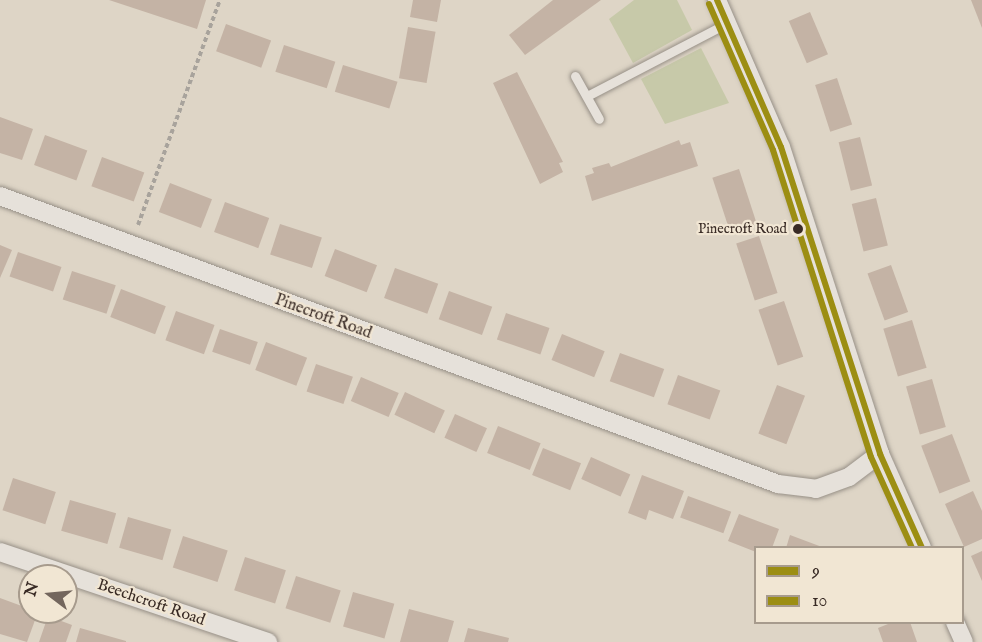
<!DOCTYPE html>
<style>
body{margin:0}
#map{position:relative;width:982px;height:642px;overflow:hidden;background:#ded5c6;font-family:"IM FELL English",serif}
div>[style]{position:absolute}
.green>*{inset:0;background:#c7c9a9}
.building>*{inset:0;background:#c4b3a5;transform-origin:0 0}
.path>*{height:4px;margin-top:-2px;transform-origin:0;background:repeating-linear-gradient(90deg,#a8a39c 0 4.5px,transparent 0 7.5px)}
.roads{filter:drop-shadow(0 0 2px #979087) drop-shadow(0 0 2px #979087)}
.service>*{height:9px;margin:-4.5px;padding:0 4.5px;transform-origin:4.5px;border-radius:4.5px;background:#e6e1da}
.minor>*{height:18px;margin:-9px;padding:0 9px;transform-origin:9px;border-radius:9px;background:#e6e1da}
.bus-1>*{height:6px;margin:-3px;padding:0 3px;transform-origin:3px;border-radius:3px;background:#9c8e13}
.bus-2>*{height:6px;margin:-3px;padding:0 3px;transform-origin:3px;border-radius:3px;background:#9c8e13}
.dots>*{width:16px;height:16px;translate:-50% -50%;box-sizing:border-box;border:3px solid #f1e6d3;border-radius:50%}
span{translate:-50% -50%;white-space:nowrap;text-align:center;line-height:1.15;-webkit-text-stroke:4.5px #f1e6d3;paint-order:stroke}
.bus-label{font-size:14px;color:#392b25}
.right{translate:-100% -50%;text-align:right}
.street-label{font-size:16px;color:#392b25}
.legend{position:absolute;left:754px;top:546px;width:210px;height:78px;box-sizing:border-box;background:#f1e6d3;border:2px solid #a79b8d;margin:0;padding:8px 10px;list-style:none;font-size:18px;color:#392b25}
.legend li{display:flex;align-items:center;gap:12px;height:30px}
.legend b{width:30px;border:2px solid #a79b8d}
.north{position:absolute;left:18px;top:564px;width:60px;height:60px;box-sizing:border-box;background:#f1e6d3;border:2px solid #a79b8d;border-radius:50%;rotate:286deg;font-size:16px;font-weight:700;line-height:24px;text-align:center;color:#392b25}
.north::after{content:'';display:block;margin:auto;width:21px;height:27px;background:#73665d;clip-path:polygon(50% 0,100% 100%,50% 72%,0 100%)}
</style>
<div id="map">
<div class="green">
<i style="clip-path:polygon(634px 0,677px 0,692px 30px,633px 63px,609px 19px)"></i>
<i style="clip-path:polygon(701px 48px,729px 103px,665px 124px,641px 79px)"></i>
</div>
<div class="building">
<i style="clip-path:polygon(109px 0,206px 0,197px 29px)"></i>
<i style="clip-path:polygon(413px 0,441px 0,437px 22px,410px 17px)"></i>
<i style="clip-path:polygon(553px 0,601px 0,525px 55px,509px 35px)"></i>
<i style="clip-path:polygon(971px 0,982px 0,982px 28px)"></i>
<i style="left:810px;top:12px;width:46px;height:23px;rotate:67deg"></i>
<i style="left:226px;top:24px;width:48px;height:29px;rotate:20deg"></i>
<i style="left:408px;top:27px;width:28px;height:52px;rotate:10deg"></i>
<i style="left:284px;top:45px;width:54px;height:28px;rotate:18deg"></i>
<i style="left:343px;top:65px;width:57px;height:28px;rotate:17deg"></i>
<i style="clip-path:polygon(517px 72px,563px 162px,559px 163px,563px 172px,540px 184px,493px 83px)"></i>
<i style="left:837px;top:78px;width:49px;height:23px;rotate:72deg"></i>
<i style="clip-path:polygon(0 117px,33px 129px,22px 160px,0 153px)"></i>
<i style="left:45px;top:135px;width:45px;height:32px;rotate:20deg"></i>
<i style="left:860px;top:137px;width:50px;height:22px;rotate:76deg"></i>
<i style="clip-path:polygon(679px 140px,681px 145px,690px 142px,698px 166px,592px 201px,585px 176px,594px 173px,592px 168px,609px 163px,611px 167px)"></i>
<i style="left:102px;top:157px;width:45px;height:31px;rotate:20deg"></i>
<i style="left:739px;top:169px;width:58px;height:28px;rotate:72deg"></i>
<i style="left:170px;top:183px;width:45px;height:31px;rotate:21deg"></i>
<i style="left:876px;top:198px;width:49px;height:25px;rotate:76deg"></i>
<i style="left:225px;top:202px;width:47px;height:32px;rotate:20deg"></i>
<i style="left:280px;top:224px;width:44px;height:32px;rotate:18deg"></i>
<i style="left:759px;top:236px;width:60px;height:24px;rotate:72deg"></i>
<i style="clip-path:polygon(0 245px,12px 250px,0 278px)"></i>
<i style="left:335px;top:249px;width:45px;height:29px;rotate:21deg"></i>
<i style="left:18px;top:252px;width:46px;height:26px;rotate:19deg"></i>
<i style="left:891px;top:265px;width:50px;height:25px;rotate:70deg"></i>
<i style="left:395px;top:268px;width:46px;height:32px;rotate:20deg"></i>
<i style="left:72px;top:271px;width:46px;height:30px;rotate:18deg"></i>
<i style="left:121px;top:289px;width:48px;height:30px;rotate:21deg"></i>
<i style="left:449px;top:291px;width:46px;height:30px;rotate:20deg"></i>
<i style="left:784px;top:301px;width:59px;height:27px;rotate:71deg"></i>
<i style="left:176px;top:311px;width:41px;height:31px;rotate:20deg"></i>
<i style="left:506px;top:313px;width:46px;height:28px;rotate:19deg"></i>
<i style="left:912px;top:320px;width:50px;height:30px;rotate:73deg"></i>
<i style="left:220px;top:329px;width:40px;height:24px;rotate:19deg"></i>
<i style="left:562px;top:334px;width:46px;height:28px;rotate:22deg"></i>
<i style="left:266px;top:342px;width:44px;height:30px;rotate:21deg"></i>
<i style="left:620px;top:353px;width:47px;height:30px;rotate:20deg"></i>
<i style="left:316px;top:364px;width:39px;height:29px;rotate:19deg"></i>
<i style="left:678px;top:375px;width:45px;height:31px;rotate:20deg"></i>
<i style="left:361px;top:377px;width:41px;height:26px;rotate:23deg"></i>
<i style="left:932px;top:379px;width:50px;height:27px;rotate:74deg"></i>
<i style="left:777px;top:385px;width:30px;height:52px;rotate:21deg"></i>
<i style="left:405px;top:392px;width:44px;height:25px;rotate:25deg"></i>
<i style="left:455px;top:414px;width:35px;height:26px;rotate:24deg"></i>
<i style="left:498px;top:426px;width:46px;height:29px;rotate:22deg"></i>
<i style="left:952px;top:434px;width:51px;height:33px;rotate:69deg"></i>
<i style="left:543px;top:448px;width:41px;height:29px;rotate:22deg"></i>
<i style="left:591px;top:457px;width:43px;height:24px;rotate:24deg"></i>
<i style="clip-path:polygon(642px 475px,684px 491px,673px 519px,649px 510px,646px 520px,628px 513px)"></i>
<i style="left:13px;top:478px;width:45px;height:34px;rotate:18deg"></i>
<i style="clip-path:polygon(973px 491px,982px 511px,982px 539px,964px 547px,945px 504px)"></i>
<i style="left:688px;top:496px;width:46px;height:23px;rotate:20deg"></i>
<i style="left:70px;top:500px;width:48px;height:32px;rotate:16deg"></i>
<i style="clip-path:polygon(739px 514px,779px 529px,772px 548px,756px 548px,756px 552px,728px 541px)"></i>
<i style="left:128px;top:517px;width:45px;height:32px;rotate:16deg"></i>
<i style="clip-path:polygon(790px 535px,822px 547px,822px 548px,786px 548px)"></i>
<i style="left:183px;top:536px;width:47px;height:33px;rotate:18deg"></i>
<i style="clip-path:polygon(982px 551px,982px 581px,971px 556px)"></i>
<i style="left:245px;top:557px;width:43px;height:35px;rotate:18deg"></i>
<i style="left:296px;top:576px;width:47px;height:34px;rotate:18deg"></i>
<i style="left:353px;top:592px;width:43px;height:36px;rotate:16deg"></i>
<i style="clip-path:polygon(0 598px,38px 612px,27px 642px,0 634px)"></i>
<i style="clip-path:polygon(409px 609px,454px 621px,448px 642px,400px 642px)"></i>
<i style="clip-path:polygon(48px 616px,72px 625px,66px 642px,39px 642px)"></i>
<i style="clip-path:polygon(893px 622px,910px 622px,917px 642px,883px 642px,878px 628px)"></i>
<i style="clip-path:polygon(80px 628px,126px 641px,126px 642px,76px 642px)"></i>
<i style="clip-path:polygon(468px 628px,509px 638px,508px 642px,464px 642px)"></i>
</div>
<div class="path">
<i style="left:138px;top:225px;width:239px;rotate:-70deg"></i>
</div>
<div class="roads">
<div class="service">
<i style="left:575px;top:76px;width:49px;rotate:60.8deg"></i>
<i style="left:587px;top:96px;width:160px;rotate:-27.5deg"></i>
</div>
<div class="minor">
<i style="left:717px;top:0;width:160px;rotate:66.5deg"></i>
<i style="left:781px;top:147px;width:323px;rotate:72.1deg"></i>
<i style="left:880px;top:454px;width:103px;rotate:65.9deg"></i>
<i style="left:0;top:196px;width:830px;rotate:20.31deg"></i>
<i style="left:778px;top:484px;width:38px;rotate:7deg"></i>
<i style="left:816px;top:489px;width:35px;rotate:-20deg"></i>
<i style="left:849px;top:477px;width:39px;rotate:-37deg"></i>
<i style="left:0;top:552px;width:283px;rotate:18.6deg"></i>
<i style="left:955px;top:622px;width:22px;rotate:66deg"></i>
</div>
</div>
<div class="bus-1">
<i style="left:717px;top:0;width:160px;rotate:66.5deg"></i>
<i style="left:781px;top:147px;width:323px;rotate:72.1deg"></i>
<i style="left:880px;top:454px;width:103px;rotate:65.9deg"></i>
</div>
<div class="bus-2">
<i style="left:709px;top:4px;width:159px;rotate:66.3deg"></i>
<i style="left:773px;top:150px;width:322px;rotate:72.3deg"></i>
<i style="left:871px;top:457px;width:100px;rotate:65.7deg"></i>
</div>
<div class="dots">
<i style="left:798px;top:229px;background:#392b25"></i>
</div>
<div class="bus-label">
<span class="right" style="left:787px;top:229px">Pinecroft Road</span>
</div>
<div class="street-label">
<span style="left:323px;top:317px;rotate:20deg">Pinecroft Road</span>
<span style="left:151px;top:603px;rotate:19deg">Beechcroft Road</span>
</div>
<ul class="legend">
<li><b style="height:8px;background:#9c8e13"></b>9</li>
<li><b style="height:8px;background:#9c8e13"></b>10</li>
</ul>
<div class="north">N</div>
</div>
